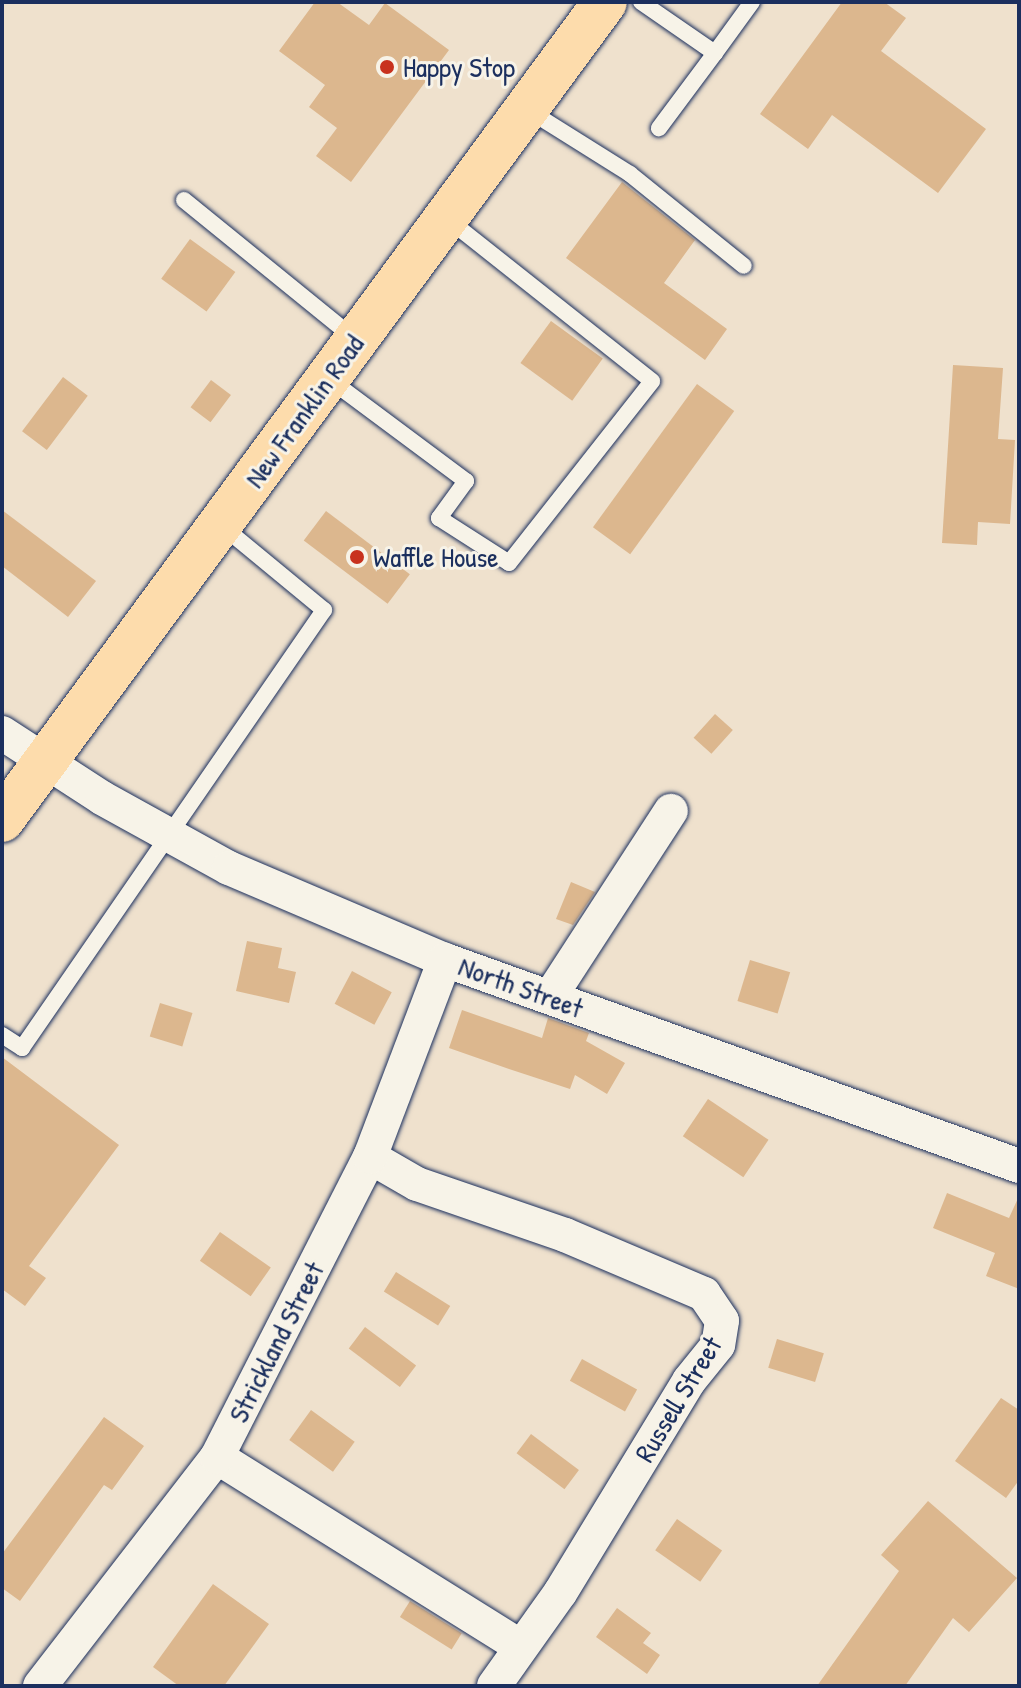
<!DOCTYPE html>
<style>
body{margin:0}
#map{position:relative;width:1021px;height:1688px;overflow:hidden;background:#efe1cd;font-family:"Patrick Hand",sans-serif}
div>[style]{position:absolute}
.building>*{inset:0;background:#dcb78e;transform-origin:0 0}
.roads{filter:drop-shadow(0 0 2px #1b2f5e) drop-shadow(0 0 2px #1b2f5e)}
.lane>*{height:16px;margin:-8px;padding:0 8px;transform-origin:8px;border-radius:8px;background:#f7f3e8}
.street>*{height:34px;margin:-17px;padding:0 17px;transform-origin:17px;border-radius:17px;background:#f7f3e8}
.highway>*{height:44px;margin:-22px;padding:0 22px;transform-origin:22px;border-radius:22px;background:#fddcac}
.dots>*{width:22px;height:22px;translate:-50% -50%;box-sizing:border-box;border:4px solid #f7f3e8;border-radius:50%}
span{translate:-50% -50%;white-space:nowrap;text-align:center;line-height:1.15;-webkit-text-stroke:6px #f7f3e8;paint-order:stroke}
.poi-label{font-size:28px;color:#1b2f5e}
.left{translate:0 -50%;text-align:left}
.street-label{font-size:28px;color:#1b2f5e}
.frame{position:absolute;inset:0;border:4px solid #1b2f5e;pointer-events:none}
</style>
<div id="map">
<div class="building">
<i style="clip-path:polygon(315px 2px,337px 2px,369px 25px,385px 3px,449px 50px,351px 182px,316px 156px,337px 128px,309px 107px,325px 85px,279px 51px)"></i>
<i style="clip-path:polygon(842px 2px,884px 2px,906px 18px,881px 51px,986px 129px,938px 193px,832px 115px,808px 149px,760px 114px)"></i>
<i style="clip-path:polygon(622px 182px,695px 240px,664px 283px,727px 329px,705px 360px,566px 258px)"></i>
<i style="left:190px;top:239px;width:56px;height:49px;rotate:36deg"></i>
<i style="left:551px;top:321px;width:64px;height:52px;rotate:36deg"></i>
<i style="clip-path:polygon(953px 365px,1003px 368px,998px 439px,1015px 440px,1010px 524px,978px 522px,977px 545px,942px 543px)"></i>
<i style="left:63px;top:377px;width:31px;height:68px;rotate:37deg"></i>
<i style="left:211px;top:380px;width:25px;height:34px;rotate:37deg"></i>
<i style="left:697px;top:384px;width:46px;height:177px;rotate:36deg"></i>
<i style="clip-path:polygon(2px 510px,96px 581px,68px 617px,2px 566px)"></i>
<i style="left:326px;top:511px;width:105px;height:37px;rotate:37deg"></i>
<i style="left:715px;top:714px;width:24px;height:32px;rotate:42deg"></i>
<i style="clip-path:polygon(571px 882px,595px 892px,573px 925px,556px 919px)"></i>
<i style="clip-path:polygon(247px 941px,282px 948px,278px 968px,296px 972px,289px 1003px,236px 991px)"></i>
<i style="left:750px;top:960px;width:42px;height:43px;rotate:17deg"></i>
<i style="left:352px;top:971px;width:45px;height:37px;rotate:28deg"></i>
<i style="left:160px;top:1003px;width:34px;height:35px;rotate:17deg"></i>
<i style="clip-path:polygon(462px 1010px,542px 1038px,548px 1018px,589px 1033px,586px 1041px,625px 1063px,607px 1094px,575px 1075px,570px 1089px,509px 1069px,449px 1048px)"></i>
<i style="clip-path:polygon(2px 1057px,119px 1145px,29px 1266px,46px 1278px,25px 1306px,2px 1289px)"></i>
<i style="left:708px;top:1099px;width:73px;height:45px;rotate:34deg"></i>
<i style="clip-path:polygon(947px 1193px,1009px 1218px,1019px 1196px,1019px 1289px,986px 1276px,995px 1253px,933px 1228px)"></i>
<i style="left:220px;top:1232px;width:62px;height:35px;rotate:35deg"></i>
<i style="left:396px;top:1272px;width:64px;height:23px;rotate:32deg"></i>
<i style="left:365px;top:1327px;width:64px;height:27px;rotate:37deg"></i>
<i style="left:777px;top:1339px;width:49px;height:30px;rotate:17deg"></i>
<i style="left:582px;top:1359px;width:63px;height:25px;rotate:29deg"></i>
<i style="clip-path:polygon(1001px 1398px,1019px 1410px,1019px 1480px,1006px 1498px,955px 1461px)"></i>
<i style="left:311px;top:1410px;width:54px;height:37px;rotate:36deg"></i>
<i style="clip-path:polygon(104px 1417px,144px 1446px,112px 1490px,104px 1485px,20px 1601px,2px 1588px,2px 1554px)"></i>
<i style="left:531px;top:1434px;width:60px;height:24px;rotate:37deg"></i>
<i style="clip-path:polygon(928px 1501px,1017px 1578px,969px 1632px,953px 1618px,905px 1686px,817px 1686px,899px 1571px,881px 1555px)"></i>
<i style="left:677px;top:1519px;width:55px;height:38px;rotate:35deg"></i>
<i style="clip-path:polygon(213px 1584px,269px 1624px,224px 1686px,179px 1686px,153px 1667px)"></i>
<i style="left:410px;top:1601px;width:61px;height:19px;rotate:32deg"></i>
<i style="clip-path:polygon(617px 1608px,651px 1633px,643px 1643px,660px 1655px,647px 1674px,596px 1637px)"></i>
</div>
<div class="roads">
<div class="lane">
<i style="left:641px;top:2px;width:90px;rotate:34.6deg"></i>
<i style="left:715px;top:53px;width:94px;rotate:126.7deg"></i>
<i style="left:715px;top:53px;width:63px;rotate:-54deg"></i>
<i style="left:528px;top:110px;width:120px;rotate:32.1deg"></i>
<i style="left:630px;top:174px;width:146px;rotate:38.9deg"></i>
<i style="left:184px;top:200px;width:220px;rotate:39.1deg"></i>
<i style="left:329px;top:379px;width:171px;rotate:36.7deg"></i>
<i style="left:466px;top:481px;width:46px;rotate:126.1deg"></i>
<i style="left:439px;top:518px;width:83px;rotate:32.7deg"></i>
<i style="left:509px;top:563px;width:231px;rotate:-51.8deg"></i>
<i style="left:652px;top:381px;width:263px;rotate:-141.6deg"></i>
<i style="left:2px;top:1035px;width:24px;rotate:33deg"></i>
<i style="left:22px;top:1048px;width:532px;rotate:-55.41deg"></i>
<i style="left:324px;top:610px;width:134px;rotate:-140.5deg"></i>
</div>
<div class="street">
<i style="left:2px;top:733px;width:119px;rotate:33deg"></i>
<i style="left:102px;top:798px;width:145px;rotate:28.9deg"></i>
<i style="left:229px;top:868px;width:235px;rotate:23.1deg"></i>
<i style="left:445px;top:960px;width:610px;rotate:19.74deg"></i>
<i style="left:550px;top:997px;width:222px;rotate:-57deg"></i>
<i style="left:370px;top:1157px;width:54px;rotate:29.9deg"></i>
<i style="left:417px;top:1184px;width:157px;rotate:19deg"></i>
<i style="left:565px;top:1235px;width:151px;rotate:23deg"></i>
<i style="left:704px;top:1294px;width:32px;rotate:56deg"></i>
<i style="left:722px;top:1321px;width:24px;rotate:99deg"></i>
<i style="left:718px;top:1345px;width:46px;rotate:128.9deg"></i>
<i style="left:689px;top:1381px;width:248px;rotate:121.3deg"></i>
<i style="left:560px;top:1593px;width:114px;rotate:125.4deg"></i>
<i style="left:217px;top:1457px;width:357px;rotate:32deg"></i>
<i style="left:40px;top:1686px;width:289px;rotate:-52.3deg"></i>
<i style="left:217px;top:1457px;width:337px;rotate:-63deg"></i>
<i style="left:370px;top:1157px;width:211px;rotate:-69.2deg"></i>
</div>
<div class="highway">
<i style="left:2px;top:820px;width:1016px;rotate:-53.6deg"></i>
</div>
</div>
<div class="dots">
<i style="left:387px;top:67px;background:#c8321e"></i>
<i style="left:357px;top:557px;background:#c8321e"></i>
</div>
<div class="poi-label">
<span class="left" style="left:403px;top:67px">Happy Stop</span>
<span class="left" style="left:373px;top:557px">Waffle House</span>
</div>
<div class="street-label">
<span style="left:304px;top:411px;rotate:-54deg">New Franklin Road</span>
<span style="left:521px;top:987px;rotate:20deg">North Street</span>
<span style="left:276px;top:1342px;rotate:-63deg">Strickland Street</span>
<span style="left:678px;top:1399px;rotate:-59deg">Russell Street</span>
</div>
<div class="frame"></div>
</div>
